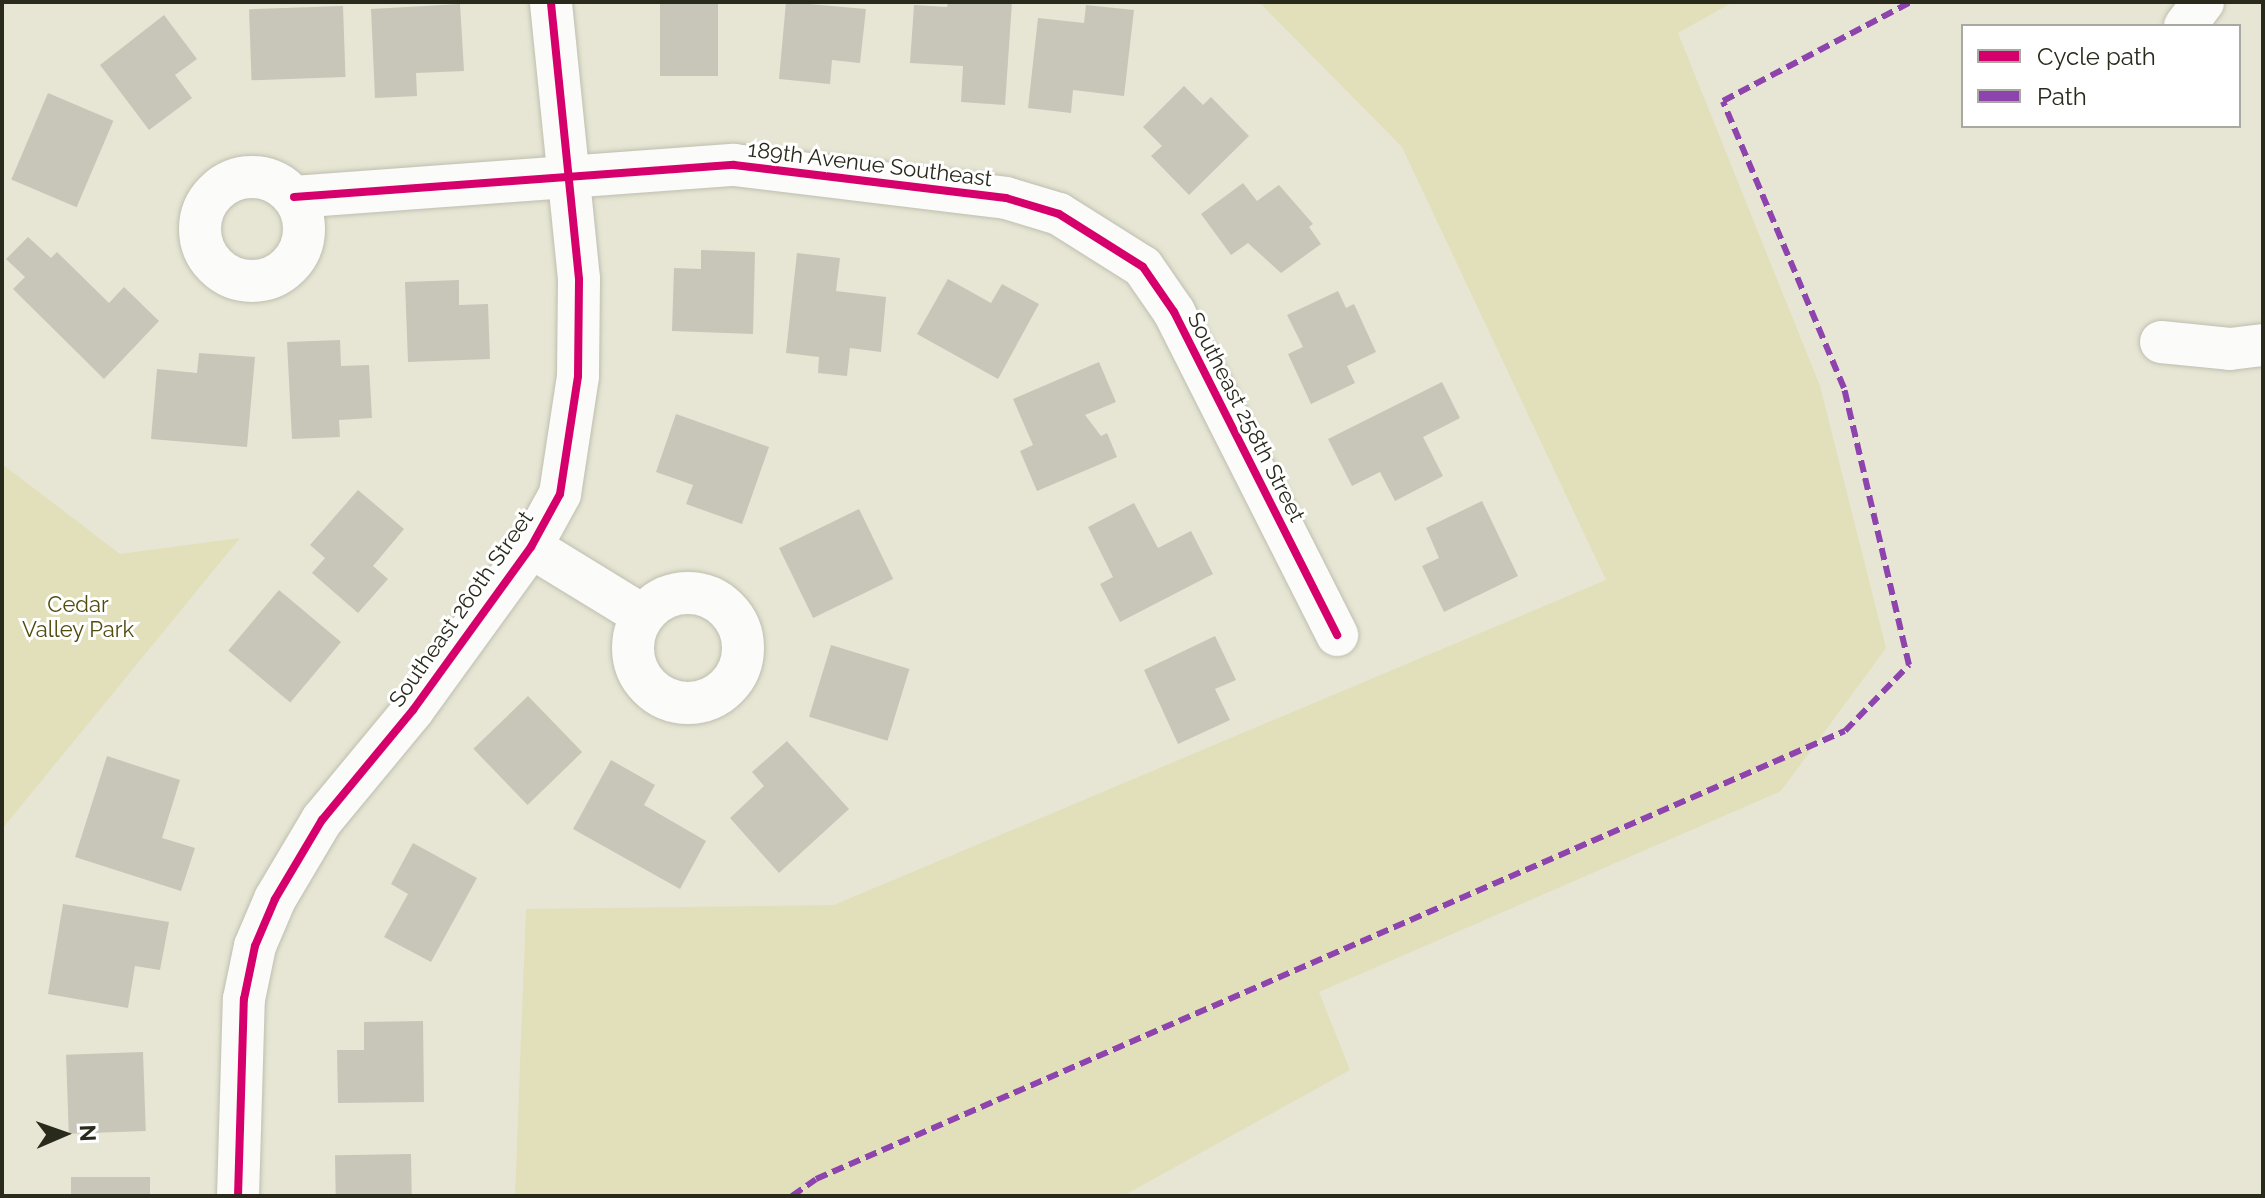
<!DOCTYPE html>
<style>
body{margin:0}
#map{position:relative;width:2265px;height:1198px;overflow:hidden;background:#e7e6d4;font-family:Raleway,sans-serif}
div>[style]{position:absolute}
.green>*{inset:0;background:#e2dfbb}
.building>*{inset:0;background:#c7c6b8;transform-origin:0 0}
.roads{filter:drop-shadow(0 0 2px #bfbeb0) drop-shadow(0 0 2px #bfbeb0)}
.minor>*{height:42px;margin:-21px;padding:0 21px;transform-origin:21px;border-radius:21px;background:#fbfbf9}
.minor>.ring{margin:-21px;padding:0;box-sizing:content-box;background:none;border:42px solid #fbfbf9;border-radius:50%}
.quiet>*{height:6px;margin-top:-3px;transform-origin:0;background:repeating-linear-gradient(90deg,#8e44ad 0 12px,transparent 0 18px)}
.cycleway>*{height:8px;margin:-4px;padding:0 4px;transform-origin:4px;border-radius:4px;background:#d6006c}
span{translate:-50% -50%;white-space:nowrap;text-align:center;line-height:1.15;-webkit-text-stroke:6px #fff;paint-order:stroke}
.street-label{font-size:22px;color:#29291c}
.park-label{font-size:22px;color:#524d0e}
.frame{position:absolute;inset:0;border:4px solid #29291c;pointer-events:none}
.legend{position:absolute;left:1961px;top:24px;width:280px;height:104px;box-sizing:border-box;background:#fff;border:2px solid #a9a9a4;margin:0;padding:10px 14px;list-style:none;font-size:24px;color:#29291c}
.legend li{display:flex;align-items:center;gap:16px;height:40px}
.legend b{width:40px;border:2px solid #a9a9a4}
.north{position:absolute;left:24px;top:1094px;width:80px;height:80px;-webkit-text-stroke:6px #fff;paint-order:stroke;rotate:88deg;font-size:22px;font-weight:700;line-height:32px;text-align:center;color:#29291c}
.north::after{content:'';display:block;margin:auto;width:28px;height:36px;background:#29291c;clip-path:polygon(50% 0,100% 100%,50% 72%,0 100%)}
</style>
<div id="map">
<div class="green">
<i style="clip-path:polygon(1259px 2px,1733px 2px,1678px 33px,1820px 386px,1886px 648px,1781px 791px,1319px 992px,1350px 1070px,1123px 1196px,515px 1196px,526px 909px,834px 905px,1606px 580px,1402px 147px)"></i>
<i style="clip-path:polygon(2px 464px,120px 554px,240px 538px,2px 829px)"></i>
</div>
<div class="building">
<i style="left:660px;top:2px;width:58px;height:74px"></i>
<i style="clip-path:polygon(786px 2px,866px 9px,860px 63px,832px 60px,830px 84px,779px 79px)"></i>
<i style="clip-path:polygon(948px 2px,1012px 2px,1005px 105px,961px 102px,963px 66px,910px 63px,914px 5px,947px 7px)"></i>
<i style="clip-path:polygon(460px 4px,464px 71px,416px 73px,417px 96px,375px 98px,371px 9px)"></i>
<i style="clip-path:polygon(1086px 5px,1134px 10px,1124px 96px,1073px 90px,1071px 113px,1028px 108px,1038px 18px,1084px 23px)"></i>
<i style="left:343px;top:6px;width:71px;height:94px;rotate:88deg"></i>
<i style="clip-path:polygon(164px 15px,197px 59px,175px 75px,192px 98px,149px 130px,100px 65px)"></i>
<i style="clip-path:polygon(1184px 86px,1203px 105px,1211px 97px,1249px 136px,1189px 195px,1151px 156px,1162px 146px,1143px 127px)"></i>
<i style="left:48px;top:93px;width:71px;height:94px;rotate:23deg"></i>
<i style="clip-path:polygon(1243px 183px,1257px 201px,1279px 185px,1313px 224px,1309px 227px,1321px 244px,1281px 273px,1248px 243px,1231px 255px,1201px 214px)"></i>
<i style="clip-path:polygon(28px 237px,51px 258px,57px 252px,109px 303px,124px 287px,159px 321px,104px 379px,13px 289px,25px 277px,6px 259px)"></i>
<i style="clip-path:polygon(701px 250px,755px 252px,753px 334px,672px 331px,674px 268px,701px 269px)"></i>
<i style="clip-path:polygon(797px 253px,840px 258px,836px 291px,886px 297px,881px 352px,850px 348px,847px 376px,818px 373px,819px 357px,786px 353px)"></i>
<i style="clip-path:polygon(948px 279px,991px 303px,1002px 284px,1039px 304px,998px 379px,917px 334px)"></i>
<i style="clip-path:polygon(459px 280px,459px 305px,488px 304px,490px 359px,408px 362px,405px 282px)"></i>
<i style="clip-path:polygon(1338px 291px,1346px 308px,1354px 304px,1376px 352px,1347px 366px,1355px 383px,1311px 404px,1288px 354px,1303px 347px,1287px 315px)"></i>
<i style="clip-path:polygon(340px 340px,341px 366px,369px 365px,372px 418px,339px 420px,340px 437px,292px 439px,287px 342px)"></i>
<i style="clip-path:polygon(199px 353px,255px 357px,247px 447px,151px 439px,157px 369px,197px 373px)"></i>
<i style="clip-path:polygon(1099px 362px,1116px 402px,1085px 415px,1101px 436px,1107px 433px,1117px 457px,1037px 491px,1020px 451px,1033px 445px,1013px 399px)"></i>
<i style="clip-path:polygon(1442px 382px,1460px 418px,1423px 437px,1443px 476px,1395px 501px,1380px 472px,1352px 486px,1328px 439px)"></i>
<i style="clip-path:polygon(676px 414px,769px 447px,742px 524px,686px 504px,693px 485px,656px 472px)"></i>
<i style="clip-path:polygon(358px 490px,404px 529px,373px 566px,388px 579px,358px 613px,312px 573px,325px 558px,310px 545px)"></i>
<i style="clip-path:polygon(1482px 501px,1518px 576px,1444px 612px,1422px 566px,1439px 558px,1426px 528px)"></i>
<i style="clip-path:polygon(1134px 503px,1158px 548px,1191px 531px,1213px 574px,1120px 622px,1100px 584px,1113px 577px,1088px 527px)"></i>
<i style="left:859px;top:509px;width:78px;height:89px;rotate:64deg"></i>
<i style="left:279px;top:590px;width:81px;height:79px;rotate:40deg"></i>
<i style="clip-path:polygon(1215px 636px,1236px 680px,1215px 689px,1230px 720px,1178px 744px,1144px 670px)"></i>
<i style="left:831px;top:645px;width:82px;height:75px;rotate:17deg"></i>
<i style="left:528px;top:696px;width:78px;height:76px;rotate:46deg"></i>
<i style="clip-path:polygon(787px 741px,849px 809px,779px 873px,730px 818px,764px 786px,752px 772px)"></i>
<i style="clip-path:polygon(107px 756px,180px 780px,162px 838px,195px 848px,181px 891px,75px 857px)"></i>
<i style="clip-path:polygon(611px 760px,655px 785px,644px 805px,706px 841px,680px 889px,573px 829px)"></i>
<i style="clip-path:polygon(413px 843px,477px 878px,431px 962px,384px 937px,408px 894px,391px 884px)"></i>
<i style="clip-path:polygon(63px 904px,169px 922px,160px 970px,135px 966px,128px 1008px,48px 994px)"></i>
<i style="clip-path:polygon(423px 1021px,424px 1102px,338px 1103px,337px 1050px,364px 1050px,364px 1022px)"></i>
<i style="left:143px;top:1052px;width:79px;height:77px;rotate:88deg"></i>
<i style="left:411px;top:1154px;width:42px;height:76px;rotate:89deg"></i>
<i style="left:150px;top:1177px;width:19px;height:79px;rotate:90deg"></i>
</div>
<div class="roads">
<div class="minor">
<i style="left:2185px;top:26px;width:30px;rotate:-53deg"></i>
<i class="ring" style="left:200px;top:177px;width:62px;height:62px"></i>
<i style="left:294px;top:197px;width:441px;rotate:-4.2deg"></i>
<i style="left:734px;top:165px;width:274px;rotate:6.9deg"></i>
<i style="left:1006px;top:198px;width:55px;rotate:16.8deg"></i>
<i style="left:1059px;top:214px;width:99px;rotate:32.2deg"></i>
<i style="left:1143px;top:267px;width:55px;rotate:55.4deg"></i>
<i style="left:1174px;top:312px;width:362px;rotate:63.2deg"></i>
<i style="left:2161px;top:342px;width:69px;rotate:5.8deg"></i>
<i style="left:2230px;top:349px;width:33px;rotate:-7deg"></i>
<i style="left:531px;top:547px;width:130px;rotate:31.5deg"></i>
<i class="ring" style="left:633px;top:593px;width:68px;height:68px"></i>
<i style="left:238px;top:1196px;width:197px;rotate:-88.3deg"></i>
<i style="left:244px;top:999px;width:54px;rotate:-78.3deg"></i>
<i style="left:255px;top:946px;width:51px;rotate:-66.9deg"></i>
<i style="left:275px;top:899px;width:92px;rotate:-59.3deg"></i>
<i style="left:322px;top:820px;width:143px;rotate:-50.4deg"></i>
<i style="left:413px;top:710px;width:201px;rotate:-54.1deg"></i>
<i style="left:531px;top:547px;width:60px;rotate:-61.3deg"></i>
<i style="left:560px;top:494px;width:119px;rotate:-81.3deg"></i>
<i style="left:578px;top:376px;width:97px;rotate:-89.4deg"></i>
<i style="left:579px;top:279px;width:278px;rotate:-95.8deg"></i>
</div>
</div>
<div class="quiet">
<i style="left:792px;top:1196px;width:29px;rotate:-35deg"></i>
<i style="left:816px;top:1179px;width:1122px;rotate:-23.53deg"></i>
<i style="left:1845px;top:731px;width:92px;rotate:-45.9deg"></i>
<i style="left:1909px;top:665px;width:285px;rotate:-103.2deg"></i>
<i style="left:1844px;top:388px;width:311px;rotate:-112.9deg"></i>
<i style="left:1723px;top:101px;width:212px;rotate:-27.8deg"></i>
</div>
<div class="cycleway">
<i style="left:294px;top:197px;width:441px;rotate:-4.2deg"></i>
<i style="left:734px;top:165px;width:274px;rotate:6.9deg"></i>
<i style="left:1006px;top:198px;width:55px;rotate:16.8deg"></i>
<i style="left:1059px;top:214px;width:99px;rotate:32.2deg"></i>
<i style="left:1143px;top:267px;width:55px;rotate:55.4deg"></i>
<i style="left:1174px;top:312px;width:362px;rotate:63.2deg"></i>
<i style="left:238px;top:1196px;width:197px;rotate:-88.3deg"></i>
<i style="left:244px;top:999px;width:54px;rotate:-78.3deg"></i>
<i style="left:255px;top:946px;width:51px;rotate:-66.9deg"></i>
<i style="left:275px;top:899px;width:92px;rotate:-59.3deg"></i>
<i style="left:322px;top:820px;width:143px;rotate:-50.4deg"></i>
<i style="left:413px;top:710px;width:201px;rotate:-54.1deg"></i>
<i style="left:531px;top:547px;width:60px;rotate:-61.3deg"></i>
<i style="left:560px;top:494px;width:119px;rotate:-81.3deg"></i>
<i style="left:578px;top:376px;width:97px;rotate:-89.4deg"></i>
<i style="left:579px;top:279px;width:278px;rotate:-95.8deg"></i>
</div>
<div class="street-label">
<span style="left:870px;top:164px;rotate:7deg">189th Avenue Southeast</span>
<span style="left:1246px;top:417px;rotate:63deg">Southeast 258th Street</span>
<span style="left:461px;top:609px;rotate:-55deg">Southeast 260th Street</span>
</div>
<div class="park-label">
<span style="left:78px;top:617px">Cedar<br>Valley Park</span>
</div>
<div class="frame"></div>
<ul class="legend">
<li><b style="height:10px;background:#d6006c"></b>Cycle path</li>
<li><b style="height:10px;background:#8e44ad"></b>Path</li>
</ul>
<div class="north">N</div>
</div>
